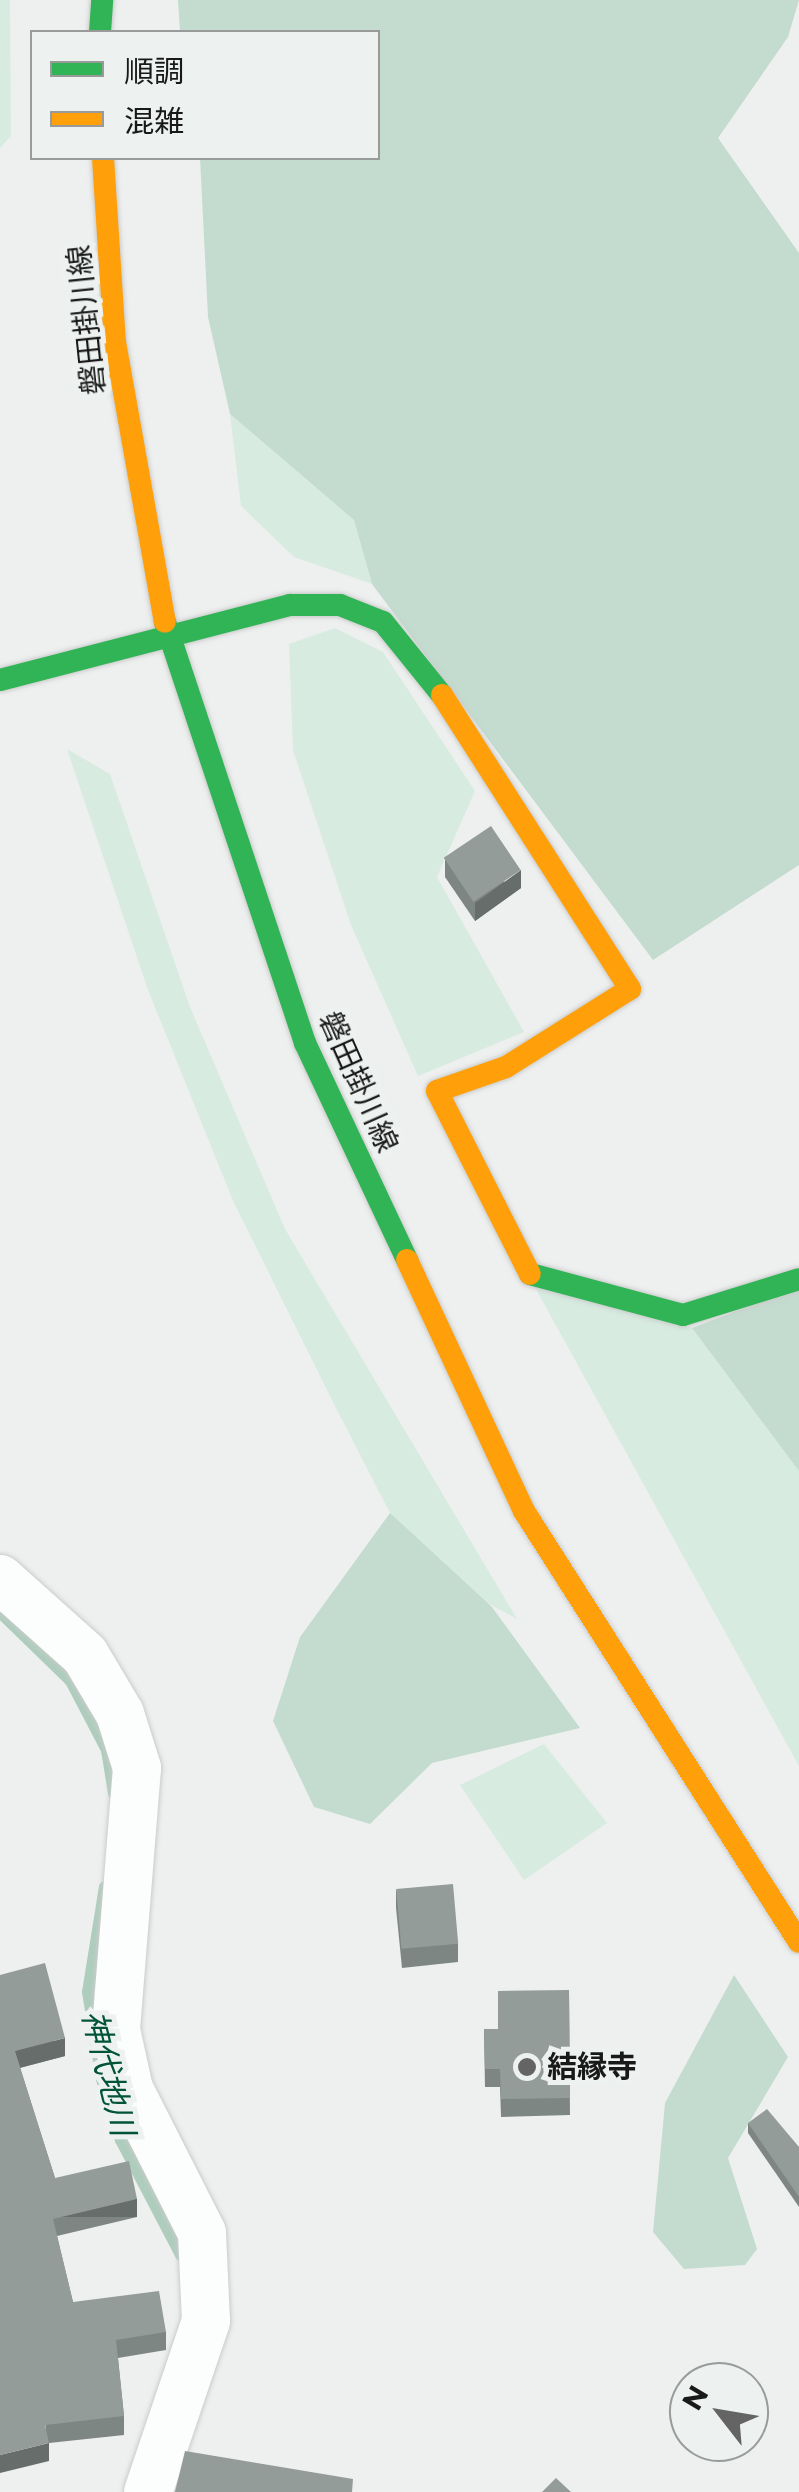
<!DOCTYPE html>
<meta charset="utf-8">
<style>
body{margin:0}
#map{position:relative;width:799px;height:2492px;overflow:hidden;background:#eef0ef;font-family:Montserrat,"Noto Sans JP",sans-serif}
div>[style]{position:absolute}
.green>*{inset:0;background:#d7ebe0}
.forest>*{inset:0;background:#c3dccf}
.stream>*{height:12px;margin:-6px;padding:0 6px;transform-origin:6px;border-radius:6px;background:#aecdbd}
.roads{filter:drop-shadow(0 0 2px #cacccb) drop-shadow(0 0 2px #cacccb)}
.street>*{height:48px;margin:-24px;padding:0 24px;transform-origin:24px;border-radius:24px;background:#fcfdfd}
.fast>*{height:22px;margin:-11px;padding:0 11px;transform-origin:11px;border-radius:11px;background:#30b455}
.slow>*{height:22px;margin:-11px;padding:0 11px;transform-origin:11px;border-radius:11px;background:#ff9f0a}
.wall>*{inset:0;background:#7e8683}
.shaded-wall>*{inset:0;background:#676d6a;transform-origin:0 0}
.building>*{inset:0;background:#939c98;transform-origin:0 0}
.dots>*{width:28px;height:28px;translate:-50% -50%;box-sizing:border-box;border:5px solid #edf1ef;border-radius:50%}
span{translate:-50% -50%;white-space:nowrap;text-align:center;line-height:1.15;-webkit-text-stroke:10px #edf1ef;paint-order:stroke}
.street-label{font-size:30px;color:#181918}
.poi-label{font-size:30px;color:#181918;font-weight:700}
.left{translate:0 -50%;text-align:left}
.water-label{font-size:32px;color:#015438;font-style:italic}
.legend{position:absolute;left:30px;top:30px;width:350px;height:130px;box-sizing:border-box;background:#edf1ef;border:2px solid #989b99;margin:0;padding:12px 18px;list-style:none;font-size:30px;color:#181918}
.legend li{display:flex;align-items:center;gap:20px;height:50px}
.legend b{width:50px;border:2px solid #989b99}
.north{position:absolute;left:669px;top:2362px;width:100px;height:100px;box-sizing:border-box;background:#edf1ef;border:2px solid #989b99;border-radius:50%;rotate:301deg;font-size:28px;font-weight:700;line-height:40px;text-align:center;color:#181918}
.north::after{content:'';display:block;margin:auto;width:35px;height:45px;background:#636463;clip-path:polygon(50% 0,100% 100%,50% 72%,0 100%)}
</style>
<div id="map">
<div class="green">
<i style="clip-path:polygon(0 0,10px 0,11px 136px,0 148px)"></i>
<i style="clip-path:polygon(230px 414px,354px 520px,372px 584px,294px 557px,241px 506px)"></i>
<i style="clip-path:polygon(335px 628px,383px 652px,475px 791px,437px 877px,524px 1032px,418px 1076px,351px 925px,293px 750px,289px 644px)"></i>
<i style="clip-path:polygon(67px 749px,110px 774px,190px 1007px,285px 1229px,517px 1619px,466px 1591px,390px 1513px,336px 1408px,234px 1203px,148px 990px)"></i>
<i style="clip-path:polygon(527px 1273px,692px 1328px,799px 1471px,799px 1766px)"></i>
<i style="clip-path:polygon(544px 1744px,607px 1823px,524px 1880px,460px 1785px)"></i>
</div>
<div class="forest">
<i style="clip-path:polygon(178px 0,799px 0,788px 37px,718px 138px,799px 253px,799px 865px,653px 960px,372px 584px,354px 520px,230px 414px,208px 317px,200px 158px,378px 158px,378px 32px,180px 32px)"></i>
<i style="clip-path:polygon(799px 1287px,799px 1471px,692px 1328px)"></i>
<i style="clip-path:polygon(390px 1513px,492px 1607px,580px 1728px,432px 1763px,370px 1824px,314px 1807px,273px 1721px,300px 1637px)"></i>
<i style="clip-path:polygon(734px 1975px,788px 2057px,728px 2158px,757px 2249px,745px 2265px,684px 2269px,653px 2232px,665px 2103px)"></i>
</div>
<div class="stream">
<i style="left:0;top:1612px;width:99px;rotate:44.2deg"></i>
<i style="left:71px;top:1681px;width:78px;rotate:62.4deg"></i>
<i style="left:107px;top:1750px;width:44px;rotate:80.8deg"></i>
<i style="left:105px;top:1887px;width:106px;rotate:99.2deg"></i>
<i style="left:88px;top:1992px;width:88px;rotate:80.9deg"></i>
<i style="left:102px;top:2079px;width:64px;rotate:72.7deg"></i>
<i style="left:121px;top:2140px;width:130px;rotate:62.4deg"></i>
</div>
<div class="roads">
<div class="street">
<i style="left:0;top:1579px;width:114px;rotate:41.8deg"></i>
<i style="left:85px;top:1655px;width:69px;rotate:59.3deg"></i>
<i style="left:120px;top:1714px;width:57px;rotate:72.5deg"></i>
<i style="left:137px;top:1768px;width:263px;rotate:94.6deg"></i>
<i style="left:116px;top:2030px;width:60px;rotate:77.6deg"></i>
<i style="left:129px;top:2089px;width:161px;rotate:63.1deg"></i>
<i style="left:202px;top:2233px;width:88px;rotate:87.4deg"></i>
<i style="left:206px;top:2321px;width:181px;rotate:108.7deg"></i>
</div>
<div class="fast">
<i style="left:100px;top:32px;width:32px;rotate:-86deg"></i>
<i style="left:165px;top:622px;width:444px;rotate:71.6deg"></i>
<i style="left:305px;top:1043px;width:240px;rotate:64.8deg"></i>
<i style="left:0;top:680px;width:300px;rotate:-14.5deg"></i>
<i style="left:290px;top:605px;width:50px"></i>
<i style="left:340px;top:605px;width:46px;rotate:21.6deg"></i>
<i style="left:383px;top:622px;width:94px;rotate:51.1deg"></i>
<i style="left:530px;top:1274px;width:158px;rotate:15deg"></i>
<i style="left:683px;top:1315px;width:121px;rotate:-17.2deg"></i>
</div>
<div class="slow">
<i style="left:103px;top:158px;width:184px;rotate:86.3deg"></i>
<i style="left:115px;top:342px;width:284px;rotate:79.9deg"></i>
<i style="left:442px;top:695px;width:349px;rotate:57.4deg"></i>
<i style="left:630px;top:989px;width:146px;rotate:147.8deg"></i>
<i style="left:506px;top:1067px;width:73px;rotate:160.8deg"></i>
<i style="left:437px;top:1091px;width:205px;rotate:63.1deg"></i>
<i style="left:407px;top:1260px;width:277px;rotate:65deg"></i>
<i style="left:524px;top:1511px;width:511px;rotate:57.46deg"></i>
</div>
</div>
<div class="wall">
<i style="clip-path:polygon(445px 859px,521px 888px,475px 921px,445px 877px)"></i>
<i style="clip-path:polygon(396px 1890px,458px 1944px,458px 1962px,402px 1968px,396px 1908px)"></i>
<i style="clip-path:polygon(0 1975px,65px 2056px,20px 2068px,55px 2178px,137px 2217px,57px 2236px,73px 2302px,166px 2332px,166px 2350px,118px 2358px,124px 2416px,124px 2435px,49px 2443px,49px 2461px)"></i>
<i style="clip-path:polygon(569px 1990px,570px 2115px,501px 2117px,500px 2087px,485px 2087px,484px 2029px,498px 2029px)"></i>
<i style="clip-path:polygon(748px 2123px,799px 2147px,799px 2207px,748px 2133px)"></i>
</div>
<div class="shaded-wall">
<i style="clip-path:polygon(521px 870px,521px 888px,475px 921px,475px 903px)"></i>
<i style="clip-path:polygon(65px 2038px,65px 2056px,15px 2069px,15px 2051px)"></i>
<i style="left:137px;top:2199px;width:18px;height:86px;rotate:90deg"></i>
<i style="clip-path:polygon(49px 2443px,49px 2461px,0 2473px,0 2455px)"></i>
</div>
<div class="building">
<i style="left:491px;top:826px;width:53px;height:57px;rotate:56deg"></i>
<i style="left:453px;top:1884px;width:60px;height:57px;rotate:85deg"></i>
<i style="clip-path:polygon(45px 1963px,65px 2038px,15px 2051px,55px 2178px,129px 2161px,137px 2199px,53px 2219px,73px 2302px,159px 2291px,166px 2332px,116px 2340px,124px 2416px,45px 2425px,49px 2443px,0 2455px,0 1975px)"></i>
<i style="clip-path:polygon(569px 1990px,570px 2098px,501px 2099px,500px 2069px,485px 2069px,484px 2029px,498px 2029px,498px 1991px)"></i>
<i style="clip-path:polygon(767px 2109px,799px 2147px,799px 2197px,748px 2123px)"></i>
<i style="clip-path:polygon(185px 2451px,353px 2479px,352px 2492px,175px 2492px)"></i>
<i style="clip-path:polygon(556px 2478px,571px 2492px,542px 2492px)"></i>
</div>
<div class="dots">
<i style="left:527px;top:2067px;background:#636463"></i>
</div>
<div class="street-label">
<span style="left:87px;top:320px;rotate:-96deg">磐田掛川線</span>
<span style="left:358px;top:1082px;rotate:66deg">磐田掛川線</span>
</div>
<div class="poi-label">
<span class="left" style="left:547px;top:2067px">結縁寺</span>
</div>
<div class="water-label">
<span style="left:108px;top:2073px;rotate:76deg">神代地川</span>
</div>
<ul class="legend">
<li><b style="height:12px;background:#30b455"></b>順調</li>
<li><b style="height:12px;background:#ff9f0a"></b>混雑</li>
</ul>
<div class="north">N</div>
</div>
